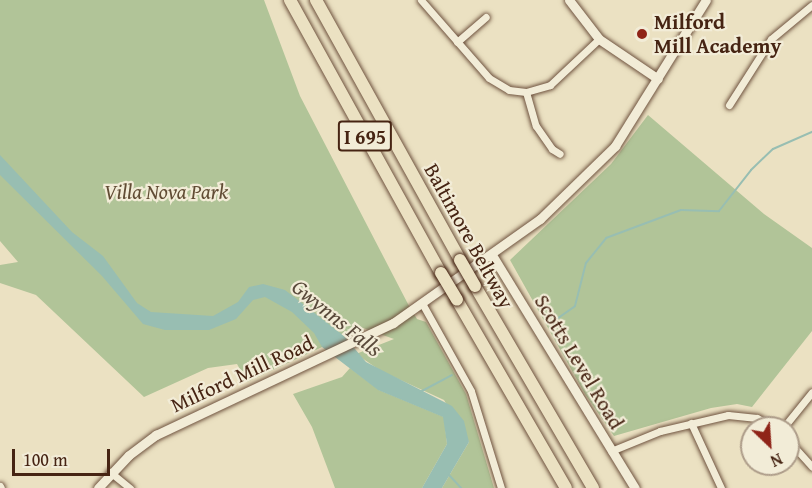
<!DOCTYPE html>
<style>
body{margin:0}
#map{position:relative;width:812px;height:488px;overflow:hidden;background:#ebe1c2;font-family:"Gentium Book Plus",serif}
div>[style]{position:absolute}
.green>*{inset:0;background:#b1c498}
.water>*{inset:0;background:#98beb2}
.stream>*{height:2px;margin:-1px;padding:0 1px;transform-origin:1px;border-radius:1px;background:#98beb2}
.roads{filter:drop-shadow(0 0 2px #6f533f) drop-shadow(0 0 2px #6f533f)}
.minor>*{height:7px;margin:-3.5px;padding:0 3.5px;transform-origin:3.5px;border-radius:3.5px;background:#f2ecd7}
.secondary>*{height:9px;margin:-4.5px;padding:0 4.5px;transform-origin:4.5px;border-radius:4.5px;background:#f2ecd7}
.motorway>*{height:12px;margin:-6px;padding:0 6px;transform-origin:6px;border-radius:6px;background:#ebe1c2}
.bridges{filter:drop-shadow(0 0 2px #462413) drop-shadow(0 0 2px #462413)}
.motorway-bridge>*{height:12px;margin:-6px;padding:0 6px;transform-origin:6px;border-radius:6px;background:#ebe1c2}
.dots>*{width:16px;height:16px;translate:-50% -50%;box-sizing:border-box;border:3px solid #f2ecd7;border-radius:50%}
span{translate:-50% -50%;white-space:nowrap;text-align:center;line-height:1.15;-webkit-text-stroke:4.5px #f2ecd7;paint-order:stroke}
.shield-label span{padding:2px 4px;background:#f2ecd7;border:2px solid;border-radius:4px;-webkit-text-stroke-width:0}
.shield-label{font-size:20px;color:#462413;font-weight:700}
.poi-label{font-size:21px;color:#462413;font-weight:700}
.left{translate:0 -50%;text-align:left}
.park-label{font-size:21px;color:#614c34;font-style:italic}
.street-label{font-size:21px;color:#462413}
.water-label{font-size:22px;color:#5a4a3b;font-style:italic}
.north{position:absolute;left:740px;top:416px;width:60px;height:60px;box-sizing:border-box;background:#f2ecd7;border:2px solid #ad9c89;border-radius:50%;rotate:155deg;font-size:16px;font-weight:700;line-height:24px;text-align:center;color:#462413}
.north::after{content:'';display:block;margin:auto;width:21px;height:27px;background:#8f2418;clip-path:polygon(50% 0,100% 100%,50% 72%,0 100%)}
.scale{position:absolute;left:12px;top:449px;width:98px;height:27px;box-sizing:border-box;border:3px solid #462413;border-top:0;padding-left:8px;font-size:18px;line-height:21px;white-space:nowrap;color:#462413;-webkit-text-stroke:4px #f2ecd7;paint-order:stroke}
</style>
<div id="map">
<div class="green">
<i style="clip-path:polygon(0 0,264px 0,300px 96px,408px 304px,417px 319px,426px 322px,466px 394px,494px 488px,442px 488px,469px 442px,444px 400px,381px 371px,356px 354px,394px 339px,363px 328px,247px 382px,237px 364px,208px 368px,144px 397px,36px 295px,0 283px,0 265px,18px 262px,0 241px)"></i>
<i style="clip-path:polygon(648px 115px,764px 214px,812px 248px,812px 331px,752px 407px,737px 404px,711px 408px,614px 436px,585px 394px,510px 260px,611px 164px)"></i>
<i style="clip-path:polygon(350px 368px,379px 390px,444px 417px,447px 444px,422px 488px,335px 488px,312px 427px,293px 394px,342px 377px)"></i>
</div>
<div class="water">
<i style="clip-path:polygon(0 155px,72px 232px,103px 256px,137px 303px,151px 312px,213px 316px,238px 302px,249px 287px,263px 284px,285px 290px,344px 336px,366px 362px,452px 406px,464px 421px,469px 442px,442px 488px,422px 488px,447px 444px,443px 417px,378px 390px,322px 347px,314px 333px,292px 312px,265px 297px,253px 300px,236px 319px,209px 330px,165px 330px,143px 324px,102px 276px,0 175px)"></i>
</div>
<div class="stream">
<i style="left:551px;top:323px;width:29px;rotate:-35deg"></i>
<i style="left:575px;top:306px;width:44px;rotate:-75.7deg"></i>
<i style="left:586px;top:263px;width:32px;rotate:-51deg"></i>
<i style="left:606px;top:238px;width:80px;rotate:-20.5deg"></i>
<i style="left:681px;top:210px;width:38px;rotate:2deg"></i>
<i style="left:719px;top:211px;width:52px;rotate:-52deg"></i>
<i style="left:751px;top:170px;width:30px;rotate:-44deg"></i>
<i style="left:773px;top:149px;width:43px;rotate:-23.6deg"></i>
<i style="left:420px;top:392px;width:36px;rotate:-28deg"></i>
<i style="left:449px;top:475px;width:18px;rotate:47deg"></i>
</div>
<div class="roads">
<div class="minor">
<i style="left:421px;top:0;width:103px;rotate:48.9deg"></i>
<i style="left:489px;top:78px;width:23px;rotate:31deg"></i>
<i style="left:509px;top:90px;width:17px;rotate:7deg"></i>
<i style="left:526px;top:92px;width:25px;rotate:-16deg"></i>
<i style="left:550px;top:85px;width:67px;rotate:-43.2deg"></i>
<i style="left:457px;top:42px;width:38px;rotate:-41deg"></i>
<i style="left:526px;top:92px;width:35px;rotate:74deg"></i>
<i style="left:536px;top:126px;width:28px;rotate:55deg"></i>
<i style="left:552px;top:149px;width:9px;rotate:32deg"></i>
<i style="left:729px;top:105px;width:78px;rotate:-57.5deg"></i>
<i style="left:771px;top:39px;width:53px;rotate:-39.7deg"></i>
<i style="left:423px;top:305px;width:98px;rotate:60.8deg"></i>
<i style="left:471px;top:391px;width:102px;rotate:72.8deg"></i>
<i style="left:691px;top:423px;width:72px;rotate:65.2deg"></i>
<i style="left:783px;top:428px;width:46px;rotate:-51.1deg"></i>
<i style="left:788px;top:440px;width:36px;rotate:48deg"></i>
<i style="left:611px;top:451px;width:53px;rotate:-22.2deg"></i>
<i style="left:660px;top:431px;width:70px;rotate:-13.2deg"></i>
<i style="left:728px;top:415px;width:29px;rotate:6deg"></i>
<i style="left:757px;top:418px;width:22px;rotate:27deg"></i>
<i style="left:110px;top:472px;width:26px;rotate:39deg"></i>
<i style="left:0;top:486px;width:2px;rotate:63deg"></i>
</div>
<div class="secondary">
<i style="left:569px;top:0;width:49px;rotate:52.4deg"></i>
<i style="left:599px;top:39px;width:71px;rotate:34.1deg"></i>
<i style="left:492px;top:255px;width:273px;rotate:58.5deg"></i>
<i style="left:98px;top:488px;width:45px;rotate:-46.8deg"></i>
<i style="left:129px;top:455px;width:34px;rotate:-37deg"></i>
<i style="left:156px;top:435px;width:262px;rotate:-25.3deg"></i>
<i style="left:393px;top:323px;width:180px;rotate:-35.3deg"></i>
<i style="left:540px;top:219px;width:105px;rotate:-44.2deg"></i>
<i style="left:615px;top:146px;width:172px;rotate:-58.1deg"></i>
</div>
<div class="motorway">
<i style="left:290px;top:0;width:312px;rotate:61.1deg"></i>
<i style="left:316px;top:0;width:297px;rotate:61deg"></i>
<i style="left:475px;top:286px;width:234px;rotate:59.7deg"></i>
<i style="left:457px;top:300px;width:217px;rotate:59.9deg"></i>
</div>
</div>
<div class="bridges">
<div class="motorway-bridge">
<i style="left:460px;top:260px;width:30px;rotate:60deg"></i>
<i style="left:441px;top:273px;width:31px;rotate:59deg"></i>
</div>
</div>
<div class="dots">
<i style="left:642px;top:34px;background:#8f2418"></i>
</div>
<div class="shield-label">
<span style="left:365px;top:136px">I 695</span>
</div>
<div class="poi-label">
<span class="left" style="left:654px;top:34px">Milford<br>Mill Academy</span>
</div>
<div class="park-label">
<span style="left:166px;top:192px">Villa Nova Park</span>
</div>
<div class="street-label">
<span style="left:469px;top:236px;rotate:61deg">Baltimore Beltway</span>
<span style="left:579px;top:362px;rotate:59deg">Scotts Level Road</span>
<span style="left:242px;top:374px;rotate:-25deg">Milford Mill Road</span>
</div>
<div class="water-label">
<span style="left:337px;top:318px;rotate:39deg">Gwynns Falls</span>
</div>
<div class="north">N</div>
<div class="scale">100 m</div>
</div>
